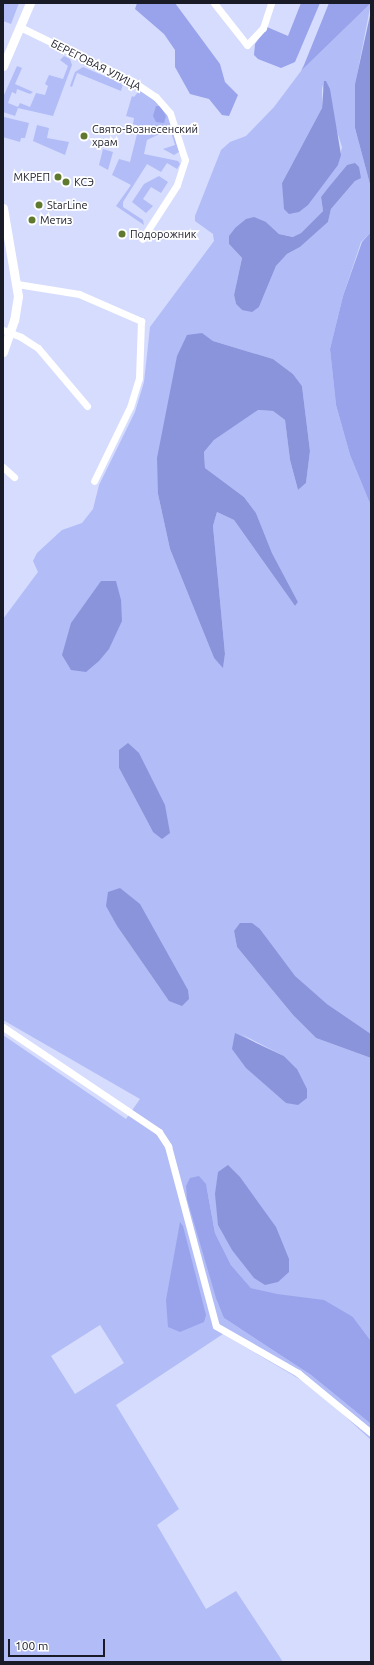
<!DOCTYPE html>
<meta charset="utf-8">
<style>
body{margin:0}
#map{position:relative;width:374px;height:1665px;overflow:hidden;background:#d6dcfe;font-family:Ubuntu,sans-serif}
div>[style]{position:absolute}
.green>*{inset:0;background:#b2bcf7}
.forest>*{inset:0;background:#98a3eb}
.water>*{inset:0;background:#8a94db}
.street>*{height:7px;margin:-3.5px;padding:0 3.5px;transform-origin:3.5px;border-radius:3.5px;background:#fff}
.secondary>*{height:9px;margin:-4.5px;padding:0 4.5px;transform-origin:4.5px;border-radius:4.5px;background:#fff}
.dots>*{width:11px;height:11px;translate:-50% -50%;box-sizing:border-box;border:2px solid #fff;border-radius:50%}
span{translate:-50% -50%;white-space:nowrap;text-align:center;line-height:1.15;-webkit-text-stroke:3.5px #fff;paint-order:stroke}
.street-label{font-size:11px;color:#191b27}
.poi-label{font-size:11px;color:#191b27}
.left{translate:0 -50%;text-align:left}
.right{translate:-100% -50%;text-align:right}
.frame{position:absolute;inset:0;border:4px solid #191b27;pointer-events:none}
.scale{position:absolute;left:8px;top:1639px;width:97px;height:18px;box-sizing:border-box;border:2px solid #191b27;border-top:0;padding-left:5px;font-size:12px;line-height:14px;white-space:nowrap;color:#191b27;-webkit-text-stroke:3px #fff;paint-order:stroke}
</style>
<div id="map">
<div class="green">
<i style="clip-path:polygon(3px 3px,19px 3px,11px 24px,3px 21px)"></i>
<i style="clip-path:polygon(evenodd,371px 3px,355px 85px,355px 128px,371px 188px,371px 232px,361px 242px,343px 296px,330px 349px,336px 405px,350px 455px,371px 506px,371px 1034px,327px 1004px,294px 976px,260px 929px,234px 931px,237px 947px,293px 1015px,316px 1038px,371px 1058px,371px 1341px,353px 1317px,251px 1288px,231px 1265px,215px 1233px,206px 1184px,224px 1318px,311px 1375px,371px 1424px,371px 1440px,313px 1387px,223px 1334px,116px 1405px,179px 1509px,157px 1525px,206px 1609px,236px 1591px,283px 1662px,3px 1662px,3px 1035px,126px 1119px,140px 1099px,3px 1020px,3px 619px,38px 572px,33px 561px,37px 553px,62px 530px,82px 523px,93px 509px,99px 485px,135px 412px,144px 382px,150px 327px,214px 241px,213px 234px,195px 221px,195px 216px,221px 150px,230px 142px,246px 136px,274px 107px,301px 71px,371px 3px,322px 85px,342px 147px,338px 165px,282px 183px,322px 108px,322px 85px,371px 3px,347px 165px,355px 181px,331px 209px,328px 222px,300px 247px,287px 254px,276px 266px,259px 307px,242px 310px,236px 304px,234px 295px,242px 258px,229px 244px,229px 237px,235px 228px,266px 222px,279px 234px,294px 237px,301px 233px,323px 211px,321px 197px,347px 165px,371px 3px,201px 333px,213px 341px,273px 359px,293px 374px,302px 386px,310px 451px,306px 483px,298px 490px,290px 460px,285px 420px,273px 411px,257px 410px,214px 440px,204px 452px,205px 468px,244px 497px,256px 513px,272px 553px,298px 602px,295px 606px,234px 520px,217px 512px,213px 526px,225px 654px,223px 667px,214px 658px,170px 549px,158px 494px,201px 333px,371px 3px,119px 750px,153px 832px,119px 768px,119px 750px,371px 3px,107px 906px,169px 1001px,117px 926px,107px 906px,371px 3px,241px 1034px,284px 1056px,297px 1069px,241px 1034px,371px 3px,100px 1325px,124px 1363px,75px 1394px,51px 1356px,100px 1325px)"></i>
<i style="clip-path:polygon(64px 56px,70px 59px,72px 65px,53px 116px,18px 108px,15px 116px,3px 112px,4px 95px,17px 66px,22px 68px,15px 84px,33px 92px,30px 94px,17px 89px,16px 94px,12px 92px,8px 103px,18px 107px,20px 103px,30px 107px,36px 93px,45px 95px,48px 86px,45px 84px,49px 75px,63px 79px,68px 66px,60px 60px)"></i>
<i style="clip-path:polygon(83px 67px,123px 84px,121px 91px,77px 73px,72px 87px,70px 86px,75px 72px)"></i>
<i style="clip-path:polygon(140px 90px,151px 97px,168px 115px,179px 152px,174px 155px,163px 149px,175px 145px,170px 129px,147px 140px,144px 154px,178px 161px,180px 164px,177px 169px,167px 163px,161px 172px,147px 164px,123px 202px,123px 207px,143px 220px,144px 225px,116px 206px,131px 185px,112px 175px,119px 159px,137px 164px,130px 162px,139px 126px,133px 124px,134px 118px,126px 116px,132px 96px,134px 97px)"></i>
<i style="clip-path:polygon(4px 117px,29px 123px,25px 138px,21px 138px,20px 142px,3px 137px)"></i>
<i style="clip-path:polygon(37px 125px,49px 128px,47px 138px,69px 142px,65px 155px,33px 141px)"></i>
<i style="clip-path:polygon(103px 149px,113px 152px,108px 170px,99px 165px)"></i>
<i style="clip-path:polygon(159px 176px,168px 182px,161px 193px,151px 187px,143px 199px,153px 206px,146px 213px,132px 202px,144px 184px)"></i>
</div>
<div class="forest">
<i style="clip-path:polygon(137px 3px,175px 3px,220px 64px,225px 82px,238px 95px,229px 116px,222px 115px,209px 99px,190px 94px,175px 67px,175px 50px,164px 34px,135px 9px)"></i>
<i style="clip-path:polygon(301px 3px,320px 3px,295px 62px,281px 68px,258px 59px,254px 55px,255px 44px,267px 27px,288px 36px)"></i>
<i style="clip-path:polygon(329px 3px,371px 3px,301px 71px,304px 65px)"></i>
<i style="clip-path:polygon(156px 106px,160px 106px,166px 116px,164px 123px,156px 122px,153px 116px)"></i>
<i style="clip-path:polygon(371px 232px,371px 506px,350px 455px,336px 405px,330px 349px,343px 296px,362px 242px)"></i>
<i style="clip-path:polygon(199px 1176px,206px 1184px,215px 1233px,231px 1265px,251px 1288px,277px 1294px,324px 1300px,353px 1317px,371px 1341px,371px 1424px,311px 1375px,224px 1318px,216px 1298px,187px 1199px,186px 1186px,190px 1178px)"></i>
<i style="clip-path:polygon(180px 1222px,183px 1226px,206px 1315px,204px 1322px,180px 1332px,168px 1327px,166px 1300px)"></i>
</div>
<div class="water">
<i style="clip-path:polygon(371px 11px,371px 188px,355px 128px,355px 84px)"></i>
<i style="clip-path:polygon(324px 81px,326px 81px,330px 89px,341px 155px,338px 165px,308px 205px,299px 212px,289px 214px,284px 209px,282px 183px,322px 108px)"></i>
<i style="clip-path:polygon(355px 163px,359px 167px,361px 178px,355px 181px,331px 209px,328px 222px,300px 247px,287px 254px,276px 266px,259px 307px,252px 312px,242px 310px,236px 304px,234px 295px,242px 258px,229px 244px,229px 236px,235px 228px,246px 219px,254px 217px,266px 222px,279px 234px,293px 237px,301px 233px,323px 211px,321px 197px,328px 188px,347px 165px)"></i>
<i style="clip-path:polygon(202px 333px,213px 341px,273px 359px,293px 374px,302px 386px,310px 451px,306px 483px,298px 490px,290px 460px,285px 420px,273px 411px,258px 410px,214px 440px,204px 452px,205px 468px,244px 497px,256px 513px,272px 553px,298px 602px,295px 606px,234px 520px,217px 512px,213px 526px,225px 654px,223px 668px,214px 658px,170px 549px,158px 494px,157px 458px,177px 356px,187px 335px)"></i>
<i style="clip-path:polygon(101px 581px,116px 581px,121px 600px,122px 621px,109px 649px,99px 661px,86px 672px,71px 670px,62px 655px,71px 623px)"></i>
<i style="clip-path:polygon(128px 743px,139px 753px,165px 805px,170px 833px,162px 839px,153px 832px,119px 768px,119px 750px)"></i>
<i style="clip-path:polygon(120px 888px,140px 904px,188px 990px,189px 999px,182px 1006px,169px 1001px,117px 926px,106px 906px,108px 892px)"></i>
<i style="clip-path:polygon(240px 923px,252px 923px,260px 929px,295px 976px,327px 1004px,371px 1034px,371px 1058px,316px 1038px,293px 1015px,237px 947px,234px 931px)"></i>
<i style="clip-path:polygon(235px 1033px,284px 1056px,297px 1069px,307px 1089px,307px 1098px,298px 1105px,286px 1103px,246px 1068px,232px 1049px)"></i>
<i style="clip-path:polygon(228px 1165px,240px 1177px,276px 1227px,289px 1259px,289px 1272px,278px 1282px,265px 1285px,254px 1278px,232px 1250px,218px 1225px,215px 1194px,218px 1172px)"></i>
</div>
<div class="street">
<i style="left:214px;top:3px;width:53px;rotate:51.8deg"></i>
<i style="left:247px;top:45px;width:23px;rotate:-47deg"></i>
<i style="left:263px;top:28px;width:26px;rotate:-72deg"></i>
<i style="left:20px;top:27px;width:128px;rotate:26deg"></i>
<i style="left:135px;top:83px;width:25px;rotate:34deg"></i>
<i style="left:156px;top:97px;width:21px;rotate:49deg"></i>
<i style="left:170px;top:113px;width:49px;rotate:72.3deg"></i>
<i style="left:185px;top:160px;width:26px;rotate:108deg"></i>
<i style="left:177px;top:185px;width:64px;rotate:122.9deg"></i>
<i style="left:17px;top:284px;width:63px;rotate:9.2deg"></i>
<i style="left:79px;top:294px;width:68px;rotate:23.5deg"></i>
<i style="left:141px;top:321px;width:57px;rotate:92deg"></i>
<i style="left:139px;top:378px;width:30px;rotate:107deg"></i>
<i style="left:130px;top:407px;width:82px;rotate:115.9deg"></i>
<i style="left:3px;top:330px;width:19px;rotate:21deg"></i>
<i style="left:21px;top:337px;width:20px;rotate:33deg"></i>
<i style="left:38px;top:348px;width:76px;rotate:49.8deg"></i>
<i style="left:3px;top:467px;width:15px;rotate:42deg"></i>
<i style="left:3px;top:1027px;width:188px;rotate:33.9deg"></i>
<i style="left:159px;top:1132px;width:17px;rotate:57deg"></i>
<i style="left:168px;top:1146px;width:186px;rotate:75.1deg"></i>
<i style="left:216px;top:1326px;width:95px;rotate:29.8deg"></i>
<i style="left:298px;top:1373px;width:94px;rotate:39.4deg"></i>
</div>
<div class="secondary">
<i style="left:3px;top:66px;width:69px;rotate:-66.8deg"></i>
<i style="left:3px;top:208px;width:89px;rotate:80.3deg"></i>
<i style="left:18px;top:296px;width:24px;rotate:99deg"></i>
<i style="left:14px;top:320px;width:34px;rotate:109deg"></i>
</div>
<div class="dots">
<i style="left:84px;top:136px;background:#5f7a2e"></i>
<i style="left:58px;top:177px;background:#5f7a2e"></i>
<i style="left:66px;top:182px;background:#5f7a2e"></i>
<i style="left:39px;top:205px;background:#5f7a2e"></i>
<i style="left:32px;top:220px;background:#5f7a2e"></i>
<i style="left:122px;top:234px;background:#5f7a2e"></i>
</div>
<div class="street-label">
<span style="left:96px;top:65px;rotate:27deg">БЕРЕГОВАЯ УЛИЦА</span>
</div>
<div class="poi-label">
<span class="left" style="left:92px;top:136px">Свято-Вознесенский<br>храм</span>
<span class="right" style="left:50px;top:177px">МКРЕП</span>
<span class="left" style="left:74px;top:182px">КСЭ</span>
<span class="left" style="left:47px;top:205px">StarLine</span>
<span class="left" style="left:40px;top:220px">Метиз</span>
<span class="left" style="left:130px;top:234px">Подорожник</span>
</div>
<div class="frame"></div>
<div class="scale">100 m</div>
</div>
